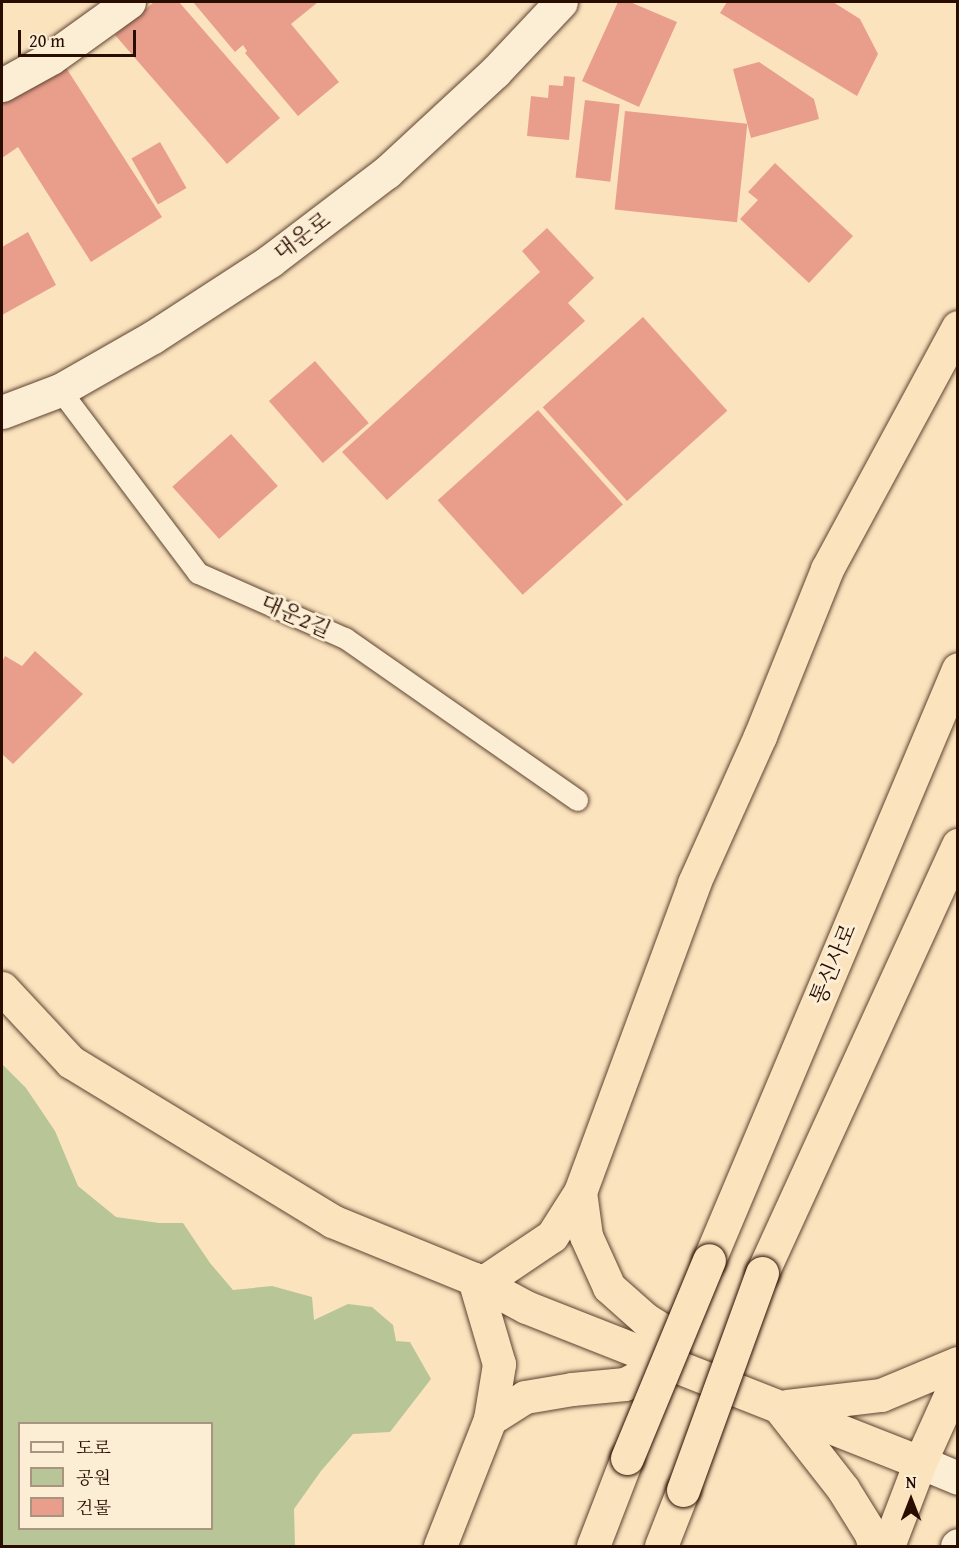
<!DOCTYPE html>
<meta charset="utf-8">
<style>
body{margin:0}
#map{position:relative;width:959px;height:1548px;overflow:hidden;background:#fbe3be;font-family:"Gentium Book Plus","Noto Serif KR",serif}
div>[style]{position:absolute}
.green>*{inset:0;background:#b8c596}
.building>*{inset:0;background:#e99e8c;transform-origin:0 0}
.roads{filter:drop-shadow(0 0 2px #5e4330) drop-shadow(0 0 2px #5e4330)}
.service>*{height:21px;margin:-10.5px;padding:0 10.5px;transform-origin:10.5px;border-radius:10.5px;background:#fcedd5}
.minor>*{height:33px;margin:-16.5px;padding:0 16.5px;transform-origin:16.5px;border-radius:16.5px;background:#fcedd5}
.tertiary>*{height:33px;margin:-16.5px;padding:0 16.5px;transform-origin:16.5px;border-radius:16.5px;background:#fcedd5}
.trunk>*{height:33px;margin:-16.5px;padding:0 16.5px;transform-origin:16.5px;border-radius:16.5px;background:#fbe3be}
.bridges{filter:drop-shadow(0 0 2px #290e00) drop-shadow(0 0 2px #290e00)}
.trunk-bridge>*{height:33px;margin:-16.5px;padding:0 16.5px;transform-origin:16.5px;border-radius:16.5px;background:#fbe3be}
span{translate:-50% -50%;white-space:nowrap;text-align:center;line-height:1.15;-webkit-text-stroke:6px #fcedd5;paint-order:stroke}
.street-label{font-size:22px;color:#290e00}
.frame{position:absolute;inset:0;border:3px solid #290e00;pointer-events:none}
.legend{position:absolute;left:18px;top:1422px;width:195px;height:108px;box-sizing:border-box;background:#fcedd5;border:2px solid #a89480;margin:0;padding:8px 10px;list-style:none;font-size:18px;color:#290e00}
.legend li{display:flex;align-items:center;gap:12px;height:30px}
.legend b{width:30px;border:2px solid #a89480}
.north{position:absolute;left:881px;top:1470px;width:60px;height:60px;-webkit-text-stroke:4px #fcedd5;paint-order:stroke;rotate:0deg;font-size:16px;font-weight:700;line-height:24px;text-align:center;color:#290e00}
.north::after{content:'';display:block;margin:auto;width:21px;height:27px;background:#290e00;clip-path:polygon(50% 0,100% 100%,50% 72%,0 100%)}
.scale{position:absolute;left:18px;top:30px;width:118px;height:27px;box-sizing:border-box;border:3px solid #290e00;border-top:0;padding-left:8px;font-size:18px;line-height:21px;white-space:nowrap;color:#290e00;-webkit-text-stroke:4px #fcedd5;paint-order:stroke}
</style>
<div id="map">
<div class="green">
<i style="clip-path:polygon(evenodd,2px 1064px,26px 1088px,55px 1131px,78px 1186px,116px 1217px,159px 1223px,183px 1223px,210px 1263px,233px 1290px,272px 1286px,312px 1297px,314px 1320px,348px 1304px,372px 1307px,393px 1325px,396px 1341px,410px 1342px,431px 1379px,390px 1432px,353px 1434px,321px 1471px,294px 1509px,295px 1546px,2px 1546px,2px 1064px,20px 1424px,212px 1424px,212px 1528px,20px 1528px,20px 1424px)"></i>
</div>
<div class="building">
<i style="clip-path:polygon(154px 2px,179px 2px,280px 118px,227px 164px,115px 35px)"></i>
<i style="clip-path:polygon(193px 2px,318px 2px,291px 24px,339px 82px,298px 116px,245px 53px,247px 51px,243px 45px,235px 52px)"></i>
<i style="clip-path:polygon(618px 2px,630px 2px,677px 22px,639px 107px,582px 81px)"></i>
<i style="clip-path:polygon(727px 2px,833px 2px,860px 19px,878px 54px,857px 96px,720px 13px)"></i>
<i style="clip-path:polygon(759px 62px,814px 99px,819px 119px,751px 138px,733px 69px)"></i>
<i style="clip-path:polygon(63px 63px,162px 217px,91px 262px,18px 147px,2px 158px,2px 102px)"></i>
<i style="clip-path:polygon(564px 76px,575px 77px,569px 140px,527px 136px,531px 96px,548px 98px,549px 85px,563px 86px)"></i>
<i style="left:585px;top:100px;width:35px;height:78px;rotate:7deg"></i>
<i style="left:625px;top:111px;width:123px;height:99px;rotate:6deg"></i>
<i style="left:160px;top:142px;width:53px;height:33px;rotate:60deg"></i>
<i style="clip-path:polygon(775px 163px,853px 236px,809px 283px,740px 219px,758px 200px,748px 192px)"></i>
<i style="clip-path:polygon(547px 228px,594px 278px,568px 303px,585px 321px,387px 500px,342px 452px,540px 272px,522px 251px)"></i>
<i style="clip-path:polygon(28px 232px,56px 285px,2px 315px,2px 247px)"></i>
<i style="left:643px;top:317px;width:126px;height:135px;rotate:48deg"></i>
<i style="left:315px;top:361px;width:82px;height:61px;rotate:49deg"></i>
<i style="left:538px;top:410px;width:127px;height:135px;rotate:48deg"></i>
<i style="left:231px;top:434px;width:70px;height:79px;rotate:48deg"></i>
<i style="clip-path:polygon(35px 651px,83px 694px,13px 764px,2px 754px,2px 662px,5px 656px,22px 666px)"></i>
</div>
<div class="roads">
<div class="service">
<i style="left:60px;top:390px;width:229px;rotate:53deg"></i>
<i style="left:198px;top:573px;width:161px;rotate:23.9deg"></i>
<i style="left:345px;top:638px;width:283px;rotate:34.9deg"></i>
</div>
<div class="minor">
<i style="left:2px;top:85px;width:56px;rotate:-28.9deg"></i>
<i style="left:51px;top:58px;width:96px;rotate:-35.7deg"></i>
<i style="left:920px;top:1462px;width:41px;rotate:22.8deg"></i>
<i style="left:957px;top:1546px;width:1px;rotate:-45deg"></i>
</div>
<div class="tertiary">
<i style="left:2px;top:412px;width:62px;rotate:-20.8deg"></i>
<i style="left:60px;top:390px;width:107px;rotate:-29.7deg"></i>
<i style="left:153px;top:337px;width:140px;rotate:-33deg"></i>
<i style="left:270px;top:261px;width:147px;rotate:-37.3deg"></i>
<i style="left:387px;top:172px;width:147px;rotate:-42.8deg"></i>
<i style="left:495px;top:72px;width:96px;rotate:-46.7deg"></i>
</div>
<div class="trunk">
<i style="left:2px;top:988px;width:101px;rotate:47deg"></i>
<i style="left:71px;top:1062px;width:306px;rotate:31.3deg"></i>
<i style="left:332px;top:1221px;width:153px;rotate:22.2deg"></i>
<i style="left:474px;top:1279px;width:59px;rotate:28.3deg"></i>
<i style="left:526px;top:1307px;width:423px;rotate:21.5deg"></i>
<i style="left:580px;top:1192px;width:44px;rotate:82.2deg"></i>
<i style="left:586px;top:1236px;width:56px;rotate:65.7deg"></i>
<i style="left:609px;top:1287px;width:48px;rotate:41.6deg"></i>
<i style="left:645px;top:1319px;width:25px;rotate:32deg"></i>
<i style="left:666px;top:1332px;width:34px;rotate:76deg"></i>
<i style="left:709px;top:1260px;width:641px;rotate:-67.15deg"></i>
<i style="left:762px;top:1273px;width:471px;rotate:-65.4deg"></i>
<i style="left:482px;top:1283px;width:84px;rotate:-33.9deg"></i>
<i style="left:552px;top:1236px;width:52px;rotate:-57.5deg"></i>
<i style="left:580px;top:1192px;width:329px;rotate:-69.7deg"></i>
<i style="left:694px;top:883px;width:161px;rotate:-65.8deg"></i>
<i style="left:760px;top:736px;width:180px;rotate:-68.1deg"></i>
<i style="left:827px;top:569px;width:275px;rotate:-61.6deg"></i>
<i style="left:787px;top:1406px;width:95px;rotate:-6.7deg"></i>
<i style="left:881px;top:1395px;width:83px;rotate:-22.6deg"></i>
<i style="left:779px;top:1407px;width:104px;rotate:52deg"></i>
<i style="left:843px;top:1489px;width:53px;rotate:58.1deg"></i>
<i style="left:871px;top:1534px;width:12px;rotate:76deg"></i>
<i style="left:490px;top:1419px;width:41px;rotate:-32.2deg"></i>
<i style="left:525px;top:1397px;width:48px;rotate:-9.7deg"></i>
<i style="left:572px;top:1389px;width:53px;rotate:-5.4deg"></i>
<i style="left:625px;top:1384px;width:47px;rotate:-28.2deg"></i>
<i style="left:440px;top:1546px;width:136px;rotate:-68.5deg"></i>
<i style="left:490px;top:1419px;width:56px;rotate:-80.7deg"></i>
<i style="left:499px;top:1364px;width:89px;rotate:-106.4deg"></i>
<i style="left:593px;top:1546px;width:94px;rotate:-68.9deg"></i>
<i style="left:661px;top:1546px;width:60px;rotate:-68.6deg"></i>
<i style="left:888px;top:1546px;width:90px;rotate:-69.1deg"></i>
<i style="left:920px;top:1462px;width:92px;rotate:-65.7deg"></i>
</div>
</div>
<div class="bridges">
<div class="trunk-bridge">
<i style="left:627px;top:1458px;width:214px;rotate:-67.5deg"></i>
<i style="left:683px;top:1490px;width:231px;rotate:-70deg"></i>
</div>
</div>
<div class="street-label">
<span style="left:302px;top:236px;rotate:-37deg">대운로</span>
<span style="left:296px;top:616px;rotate:24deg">대운2길</span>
<span style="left:833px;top:964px;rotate:-67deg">통신사로</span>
</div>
<div class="frame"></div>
<ul class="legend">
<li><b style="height:8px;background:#fcedd5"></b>도로</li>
<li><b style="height:16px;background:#b8c596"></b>공원</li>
<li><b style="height:16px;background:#e99e8c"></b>건물</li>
</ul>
<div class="north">N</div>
<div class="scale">20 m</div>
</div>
